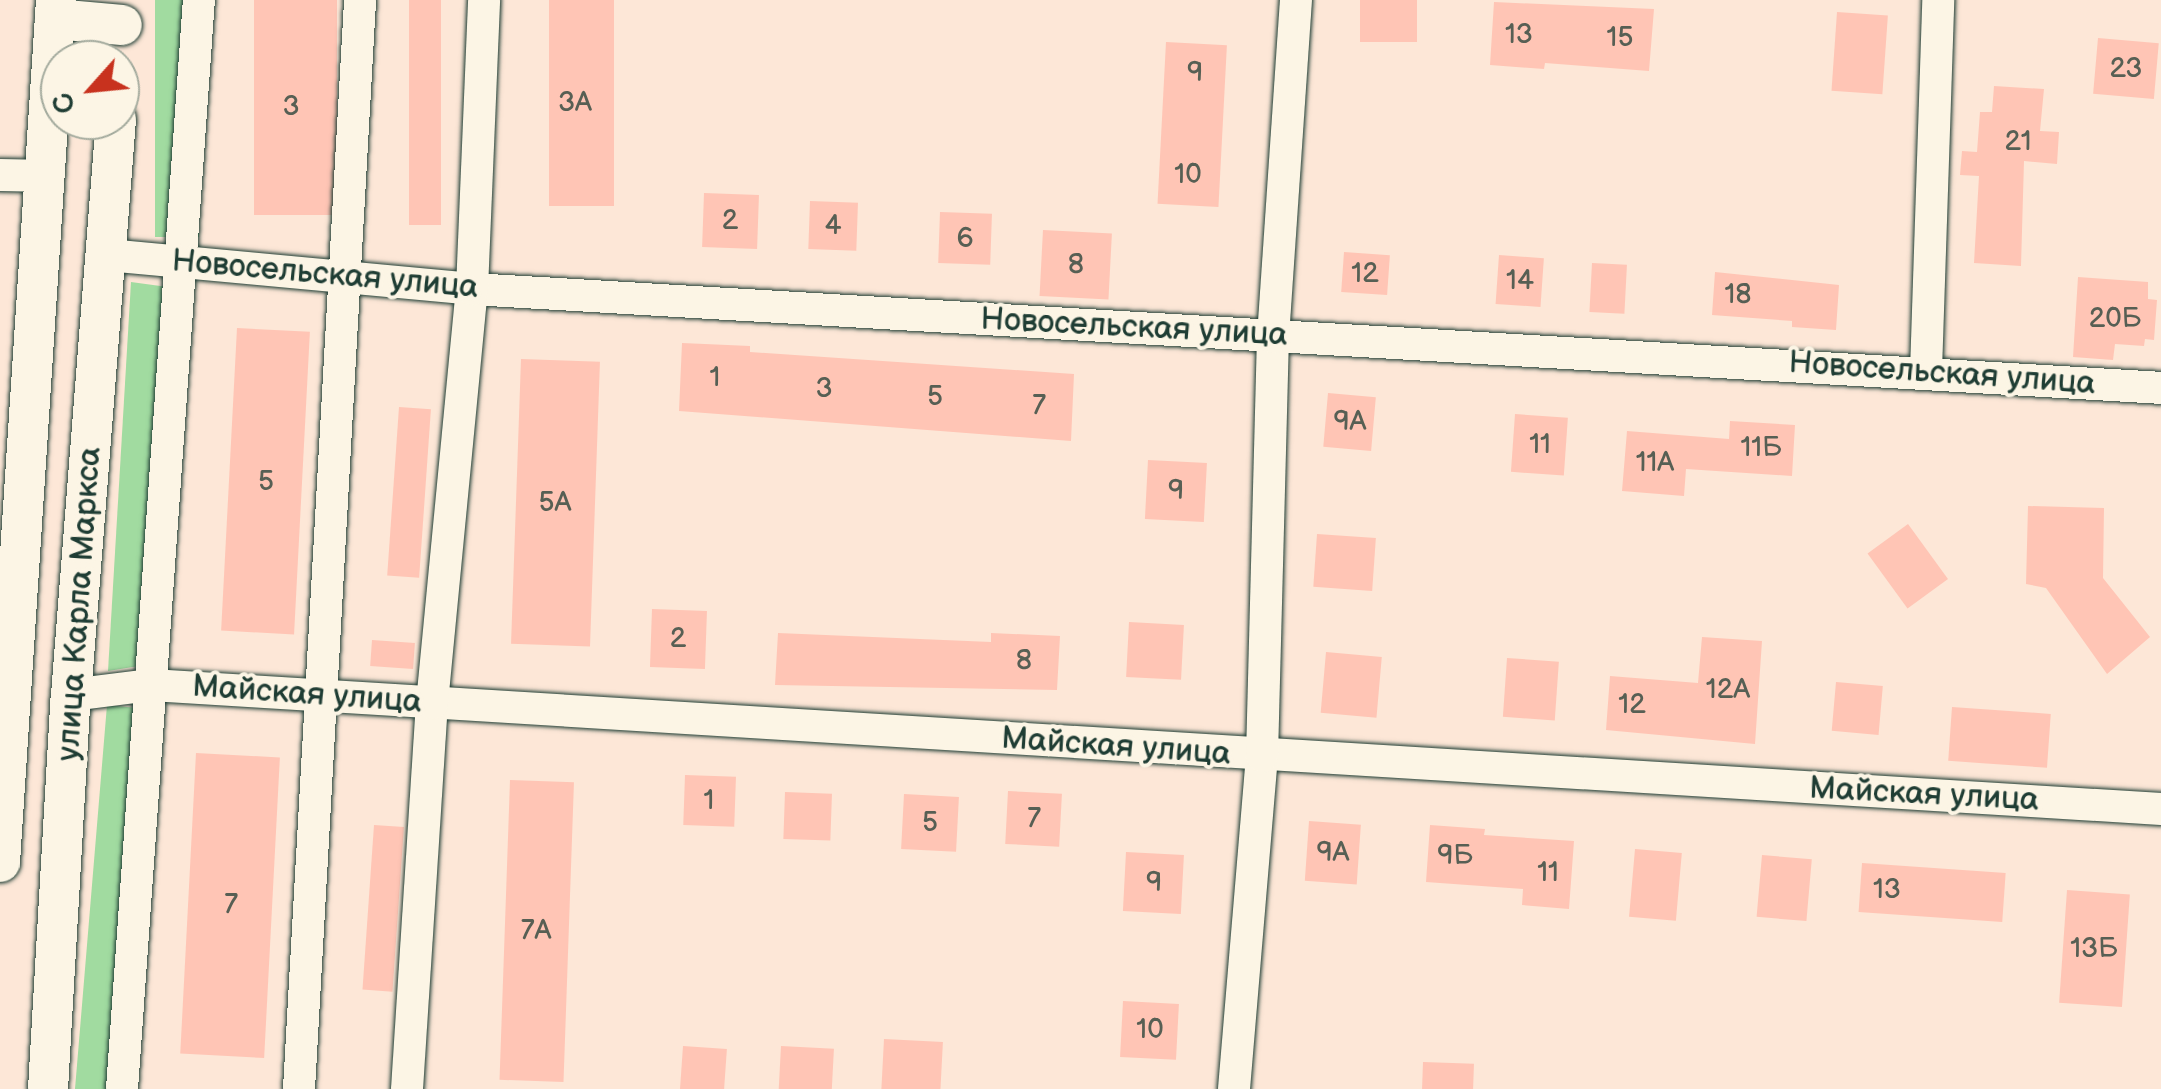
<!DOCTYPE html>
<meta charset="utf-8">
<style>
body{margin:0}
#map{position:relative;width:2161px;height:1089px;overflow:hidden;background:#fde7d7;font-family:"Balsamiq Sans",sans-serif}
div>[style]{position:absolute}
.green>*{inset:0;background:#a1dba0;transform-origin:0 0}
.building>*{inset:0;background:#ffc5b5;transform-origin:0 0}
.roads{filter:drop-shadow(0 0 2px #1f3d34) drop-shadow(0 0 2px #1f3d34)}
.minor>*{height:32px;margin:-16px;padding:0 16px;transform-origin:16px;border-radius:16px;background:#fcf5e5}
.major>*{height:40px;margin:-20px;padding:0 20px;transform-origin:20px;border-radius:20px;background:#fcf5e5}
span{translate:-50% -50%;white-space:nowrap;text-align:center;line-height:1.15;-webkit-text-stroke:8px #fcf5e5;paint-order:stroke}
.number-label{font-size:28px;color:#575f54}
.number-label span{-webkit-text-stroke-width:0}
.street-label{font-size:32px;color:#1f3d34}
.north{position:absolute;left:40px;top:40px;width:100px;height:100px;box-sizing:border-box;background:#fcf5e5;border:2px solid #a4ab9e;border-radius:50%;rotate:243deg;font-size:28px;font-weight:700;line-height:40px;text-align:center;color:#1f3d34}
.north::after{content:'';display:block;margin:auto;width:35px;height:45px;background:#c8321e;clip-path:polygon(50% 0,100% 100%,50% 72%,0 100%)}
</style>
<div id="map">
<div class="green">
<i style="left:155px;top:0;width:44px;height:237px"></i>
<i style="clip-path:polygon(131px 282px,175px 288px,139px 666px,108px 671px)"></i>
<i style="clip-path:polygon(107px 705px,137px 708px,117px 1089px,75px 1089px)"></i>
</div>
<div class="building">
<i style="left:254px;top:0;width:83px;height:215px"></i>
<i style="left:409px;top:0;width:32px;height:225px"></i>
<i style="left:549px;top:0;width:65px;height:206px"></i>
<i style="left:1360px;top:0;width:57px;height:42px"></i>
<i style="clip-path:polygon(1494px 2px,1654px 9px,1649px 71px,1545px 63px,1544px 69px,1490px 65px)"></i>
<i style="left:1837px;top:12px;width:51px;height:79px;rotate:4deg"></i>
<i style="left:2098px;top:38px;width:61px;height:56px;rotate:5deg"></i>
<i style="left:1166px;top:42px;width:61px;height:162px;rotate:3deg"></i>
<i style="clip-path:polygon(1994px 86px,2044px 89px,2040px 131px,2059px 132px,2057px 164px,2024px 161px,2021px 266px,1974px 263px,1979px 176px,1960px 175px,1962px 151px,1977px 152px,1980px 112px,1992px 112px)"></i>
<i style="left:704px;top:193px;width:55px;height:54px;rotate:2deg"></i>
<i style="left:810px;top:201px;width:48px;height:48px;rotate:2deg"></i>
<i style="left:940px;top:212px;width:52px;height:51px;rotate:2deg"></i>
<i style="left:1043px;top:230px;width:69px;height:66px;rotate:3deg"></i>
<i style="left:1344px;top:252px;width:46px;height:40px;rotate:4deg"></i>
<i style="left:1499px;top:255px;width:45px;height:49px;rotate:4deg"></i>
<i style="left:1592px;top:263px;width:35px;height:49px;rotate:3deg"></i>
<i style="clip-path:polygon(1715px 272px,1839px 285px,1836px 330px,1792px 327px,1792px 321px,1712px 315px)"></i>
<i style="clip-path:polygon(2078px 277px,2148px 282px,2148px 299px,2157px 300px,2154px 340px,2145px 339px,2144px 346px,2115px 344px,2113px 360px,2073px 357px)"></i>
<i style="left:237px;top:328px;width:73px;height:303px;rotate:3deg"></i>
<i style="clip-path:polygon(682px 343px,750px 346px,750px 352px,1074px 374px,1071px 441px,679px 411px)"></i>
<i style="left:521px;top:359px;width:79px;height:285px;rotate:2deg"></i>
<i style="left:1328px;top:393px;width:48px;height:54px;rotate:5deg"></i>
<i style="left:399px;top:407px;width:32px;height:169px;rotate:4deg"></i>
<i style="left:1515px;top:414px;width:53px;height:58px;rotate:4deg"></i>
<i style="clip-path:polygon(1730px 421px,1795px 425px,1792px 476px,1686px 469px,1684px 496px,1622px 491px,1627px 431px,1729px 439px)"></i>
<i style="left:1148px;top:460px;width:59px;height:59px;rotate:3deg"></i>
<i style="clip-path:polygon(2028px 506px,2104px 508px,2103px 578px,2150px 637px,2107px 674px,2046px 588px,2026px 584px)"></i>
<i style="left:1908px;top:524px;width:68px;height:50px;rotate:54deg"></i>
<i style="left:1317px;top:534px;width:59px;height:53px;rotate:4deg"></i>
<i style="left:652px;top:609px;width:55px;height:58px;rotate:2deg"></i>
<i style="left:1129px;top:622px;width:55px;height:55px;rotate:3deg"></i>
<i style="clip-path:polygon(778px 633px,991px 642px,991px 633px,1060px 636px,1057px 690px,775px 685px)"></i>
<i style="clip-path:polygon(1702px 637px,1762px 641px,1755px 744px,1606px 730px,1610px 676px,1698px 683px)"></i>
<i style="left:372px;top:640px;width:43px;height:26px;rotate:4deg"></i>
<i style="left:1326px;top:652px;width:56px;height:61px;rotate:5deg"></i>
<i style="left:1507px;top:658px;width:52px;height:59px;rotate:4deg"></i>
<i style="left:1836px;top:682px;width:47px;height:49px;rotate:5deg"></i>
<i style="left:1952px;top:707px;width:99px;height:54px;rotate:4deg"></i>
<i style="left:196px;top:753px;width:84px;height:301px;rotate:3deg"></i>
<i style="left:685px;top:775px;width:51px;height:50px;rotate:2deg"></i>
<i style="left:510px;top:780px;width:64px;height:300px;rotate:2deg"></i>
<i style="left:1008px;top:791px;width:54px;height:53px;rotate:3deg"></i>
<i style="left:785px;top:792px;width:47px;height:47px;rotate:2deg"></i>
<i style="left:904px;top:794px;width:55px;height:55px;rotate:3deg"></i>
<i style="left:1309px;top:821px;width:52px;height:60px;rotate:4deg"></i>
<i style="left:374px;top:825px;width:30px;height:165px;rotate:4deg"></i>
<i style="clip-path:polygon(1430px 825px,1485px 829px,1484px 835px,1574px 841px,1569px 909px,1522px 905px,1523px 889px,1426px 882px)"></i>
<i style="left:1635px;top:849px;width:47px;height:68px;rotate:5deg"></i>
<i style="left:1126px;top:852px;width:58px;height:59px;rotate:3deg"></i>
<i style="left:1762px;top:855px;width:50px;height:62px;rotate:5deg"></i>
<i style="left:1862px;top:863px;width:144px;height:49px;rotate:4deg"></i>
<i style="left:2067px;top:890px;width:63px;height:113px;rotate:4deg"></i>
<i style="left:1123px;top:1001px;width:56px;height:56px;rotate:3deg"></i>
<i style="left:884px;top:1039px;width:59px;height:50px;rotate:3deg"></i>
<i style="left:683px;top:1046px;width:44px;height:43px;rotate:4deg"></i>
<i style="left:781px;top:1046px;width:53px;height:43px;rotate:3deg"></i>
<i style="left:1423px;top:1062px;width:51px;height:27px;rotate:2deg"></i>
</div>
<div class="roads">
<div class="minor">
<i style="left:0;top:175px;width:46px;rotate:1.2deg"></i>
<i style="left:107px;top:255px;width:367px;rotate:5.3deg"></i>
<i style="left:472px;top:289px;width:1692px;rotate:3.35deg"></i>
<i style="left:1926px;top:371px;width:371px;rotate:-88.1deg"></i>
<i style="left:71px;top:695px;width:81px;rotate:-7.1deg"></i>
<i style="left:151px;top:685px;width:2014px;rotate:3.53deg"></i>
<i style="left:122px;top:1089px;width:1092px;rotate:-85.96deg"></i>
<i style="left:299px;top:1089px;width:1091px;rotate:-86.79deg"></i>
<i style="left:407px;top:1089px;width:387px;rotate:-86.3deg"></i>
<i style="left:432px;top:703px;width:416px;rotate:-84.5deg"></i>
<i style="left:472px;top:289px;width:289px;rotate:-87.6deg"></i>
<i style="left:1234px;top:1089px;width:334px;rotate:-85.2deg"></i>
<i style="left:1262px;top:756px;width:419px;rotate:-88.5deg"></i>
<i style="left:1273px;top:337px;width:338px;rotate:-86.1deg"></i>
</div>
<div class="major">
<i style="left:55px;top:19px;width:67px;rotate:5.1deg"></i>
<i style="left:0;top:862px;width:864px;rotate:-86.28deg"></i>
<i style="left:48px;top:1089px;width:395px;rotate:-86.7deg"></i>
<i style="left:71px;top:695px;width:577px;rotate:-85.53deg"></i>
</div>
</div>
<div class="number-label">
<span style="left:1519px;top:35px">13</span>
<span style="left:1620px;top:38px">15</span>
<span style="left:2126px;top:69px">23</span>
<span style="left:1195px;top:73px">9</span>
<span style="left:575px;top:103px">3А</span>
<span style="left:291px;top:107px">3</span>
<span style="left:2018px;top:142px">21</span>
<span style="left:1188px;top:175px">10</span>
<span style="left:730px;top:221px">2</span>
<span style="left:833px;top:226px">4</span>
<span style="left:965px;top:239px">6</span>
<span style="left:1076px;top:265px">8</span>
<span style="left:1365px;top:274px">12</span>
<span style="left:1520px;top:281px">14</span>
<span style="left:1738px;top:295px">18</span>
<span style="left:2115px;top:319px">20Б</span>
<span style="left:715px;top:378px">1</span>
<span style="left:824px;top:389px">3</span>
<span style="left:935px;top:397px">5</span>
<span style="left:1039px;top:406px">7</span>
<span style="left:1350px;top:422px">9А</span>
<span style="left:1540px;top:445px">11</span>
<span style="left:1761px;top:448px">11Б</span>
<span style="left:1655px;top:463px">11А</span>
<span style="left:266px;top:482px">5</span>
<span style="left:1176px;top:491px">9</span>
<span style="left:555px;top:503px">5А</span>
<span style="left:678px;top:639px">2</span>
<span style="left:1024px;top:661px">8</span>
<span style="left:1728px;top:690px">12А</span>
<span style="left:1632px;top:705px">12</span>
<span style="left:709px;top:801px">1</span>
<span style="left:1034px;top:819px">7</span>
<span style="left:930px;top:823px">5</span>
<span style="left:1333px;top:853px">9А</span>
<span style="left:1455px;top:856px">9Б</span>
<span style="left:1548px;top:873px">11</span>
<span style="left:1154px;top:883px">9</span>
<span style="left:1887px;top:890px">13</span>
<span style="left:231px;top:905px">7</span>
<span style="left:536px;top:931px">7А</span>
<span style="left:2094px;top:949px">13Б</span>
<span style="left:1150px;top:1030px">10</span>
</div>
<div class="street-label">
<span style="left:325px;top:275px;rotate:5deg">Новосельская улица</span>
<span style="left:1134px;top:328px;rotate:3deg">Новосельская улица</span>
<span style="left:1942px;top:374px;rotate:4deg">Новосельская улица</span>
<span style="left:80px;top:604px;rotate:-86deg">улица Карла Маркса</span>
<span style="left:307px;top:695px;rotate:4deg">Майская улица</span>
<span style="left:1116px;top:747px;rotate:4deg">Майская улица</span>
<span style="left:1924px;top:795px;rotate:3deg">Майская улица</span>
</div>
<div class="north">С</div>
</div>
